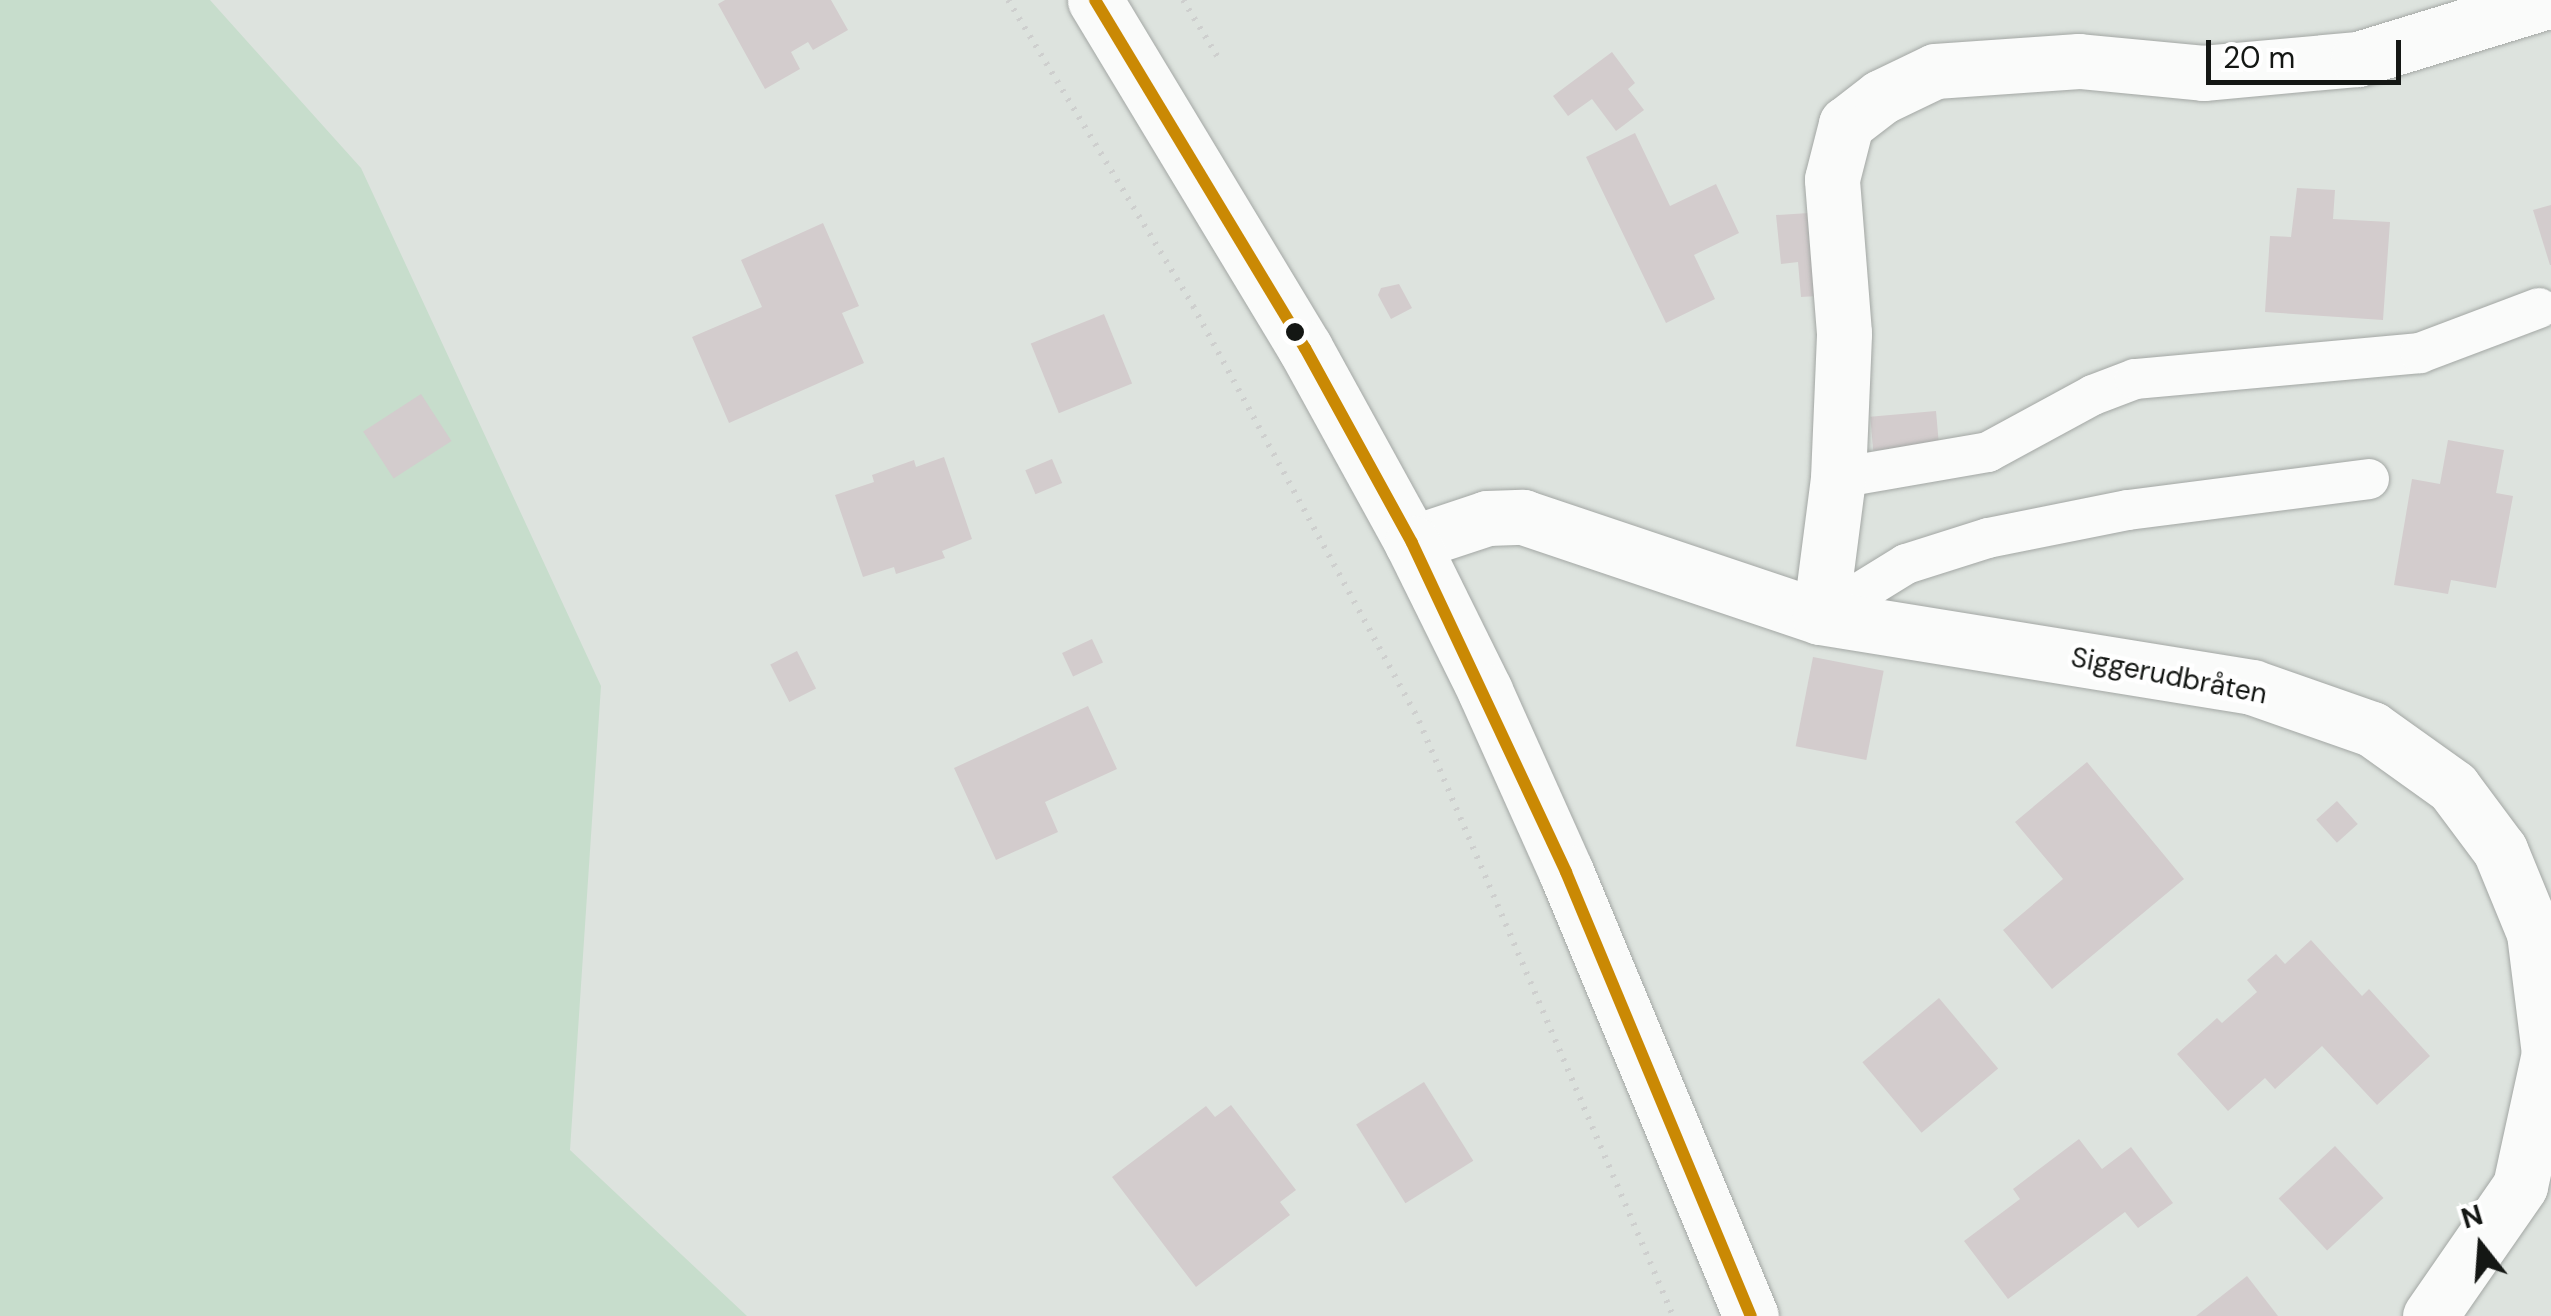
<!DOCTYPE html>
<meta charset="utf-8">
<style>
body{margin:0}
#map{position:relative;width:2551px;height:1316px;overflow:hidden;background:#dde3de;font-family:"DM Sans",sans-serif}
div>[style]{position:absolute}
.green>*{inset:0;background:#c7ddcc}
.building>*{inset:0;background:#d3cccd;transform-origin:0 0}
.path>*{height:6px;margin-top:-3px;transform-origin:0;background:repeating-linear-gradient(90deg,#cecfce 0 2.5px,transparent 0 10.5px)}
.roads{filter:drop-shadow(0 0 2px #a3a7a4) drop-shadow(0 0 2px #a3a7a4)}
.lane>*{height:40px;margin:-20px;padding:0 20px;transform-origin:20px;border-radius:20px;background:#fafbfa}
.street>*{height:55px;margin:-27.5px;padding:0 27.5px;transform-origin:27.5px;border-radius:27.5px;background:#fafbfa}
.secondary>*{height:55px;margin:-27.5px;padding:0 27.5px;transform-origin:27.5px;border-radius:27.5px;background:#fafbfa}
.bus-1>*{height:12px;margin:-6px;padding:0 6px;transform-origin:6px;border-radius:6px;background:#ca8904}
.dots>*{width:28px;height:28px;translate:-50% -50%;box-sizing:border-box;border:5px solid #fff;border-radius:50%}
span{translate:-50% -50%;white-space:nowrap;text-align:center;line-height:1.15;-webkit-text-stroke:9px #fff;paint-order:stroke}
.street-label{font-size:28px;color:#141714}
.north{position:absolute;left:2431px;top:1196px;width:100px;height:100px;-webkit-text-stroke:8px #fff;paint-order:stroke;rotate:343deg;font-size:28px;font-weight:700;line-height:40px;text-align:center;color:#141714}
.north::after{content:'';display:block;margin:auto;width:35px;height:45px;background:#141714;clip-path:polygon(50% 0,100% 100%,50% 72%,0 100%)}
.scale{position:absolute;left:2206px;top:40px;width:195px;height:45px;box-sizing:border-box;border:5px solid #141714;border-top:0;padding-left:12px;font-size:30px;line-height:35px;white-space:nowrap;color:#141714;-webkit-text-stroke:8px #fff;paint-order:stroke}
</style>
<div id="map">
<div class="green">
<i style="clip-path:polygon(0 0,210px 0,361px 168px,601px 686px,570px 1150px,747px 1316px,0 1316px)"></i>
</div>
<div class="building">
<i style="clip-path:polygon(725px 0,831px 0,848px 30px,813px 50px,808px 42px,791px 52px,800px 69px,765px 89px,718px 4px)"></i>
<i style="clip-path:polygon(1612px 52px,1635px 83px,1628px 89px,1644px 110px,1616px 131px,1592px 99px,1568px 116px,1553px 96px)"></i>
<i style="clip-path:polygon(1635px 133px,1670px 206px,1716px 184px,1739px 233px,1694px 255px,1715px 299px,1666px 323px,1586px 157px)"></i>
<i style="clip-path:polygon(2297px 188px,2335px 190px,2333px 219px,2390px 222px,2383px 320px,2265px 312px,2270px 236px,2291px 237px)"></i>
<i style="clip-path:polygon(2551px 205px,2551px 265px,2550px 265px,2533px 210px)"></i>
<i style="clip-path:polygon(1809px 213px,1817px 296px,1801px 297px,1798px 262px,1781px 264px,1776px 215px)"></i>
<i style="clip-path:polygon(823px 223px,859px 306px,842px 313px,864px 363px,729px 423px,692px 337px,762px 307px,741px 260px)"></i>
<i style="clip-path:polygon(1399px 284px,1412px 308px,1391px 319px,1378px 295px,1381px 288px)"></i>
<i style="left:1104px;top:314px;width:75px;height:79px;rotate:68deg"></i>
<i style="left:421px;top:394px;width:56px;height:69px;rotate:57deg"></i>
<i style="left:1936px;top:411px;width:34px;height:66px;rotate:85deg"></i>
<i style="clip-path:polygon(2448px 440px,2504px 450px,2496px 493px,2513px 496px,2496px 588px,2451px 580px,2448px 594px,2394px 585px,2412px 479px,2440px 484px)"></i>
<i style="clip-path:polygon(944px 457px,972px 539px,942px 551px,945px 558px,896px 574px,894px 567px,863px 577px,835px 495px,874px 482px,872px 475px,914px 460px,916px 467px)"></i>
<i style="left:1052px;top:459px;width:26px;height:29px;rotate:67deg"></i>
<i style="left:1092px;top:639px;width:26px;height:33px;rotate:65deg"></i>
<i style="left:797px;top:651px;width:42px;height:30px;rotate:63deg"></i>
<i style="left:1813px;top:657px;width:72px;height:91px;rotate:11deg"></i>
<i style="clip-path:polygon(1088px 706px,1117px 769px,1045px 802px,1058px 832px,996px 860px,954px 768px)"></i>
<i style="clip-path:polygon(2087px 762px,2184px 879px,2052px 989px,2003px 930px,2063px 879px,2015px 822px)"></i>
<i style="left:2337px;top:801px;width:31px;height:28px;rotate:48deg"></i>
<i style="clip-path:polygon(2311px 940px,2362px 996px,2369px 989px,2430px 1056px,2377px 1105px,2322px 1046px,2275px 1089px,2265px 1078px,2228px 1111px,2177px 1054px,2217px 1018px,2222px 1023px,2257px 992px,2247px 980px,2276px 954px,2285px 964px)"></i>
<i style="left:1939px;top:998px;width:92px;height:100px;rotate:50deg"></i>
<i style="left:1424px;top:1082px;width:93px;height:80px;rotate:58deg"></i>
<i style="clip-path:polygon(1231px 1105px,1296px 1190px,1280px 1202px,1290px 1215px,1196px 1287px,1112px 1177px,1206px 1106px,1215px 1117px)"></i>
<i style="clip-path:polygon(2079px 1139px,2102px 1169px,2131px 1147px,2173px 1203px,2138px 1228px,2125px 1212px,2008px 1299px,1964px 1241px,2020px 1199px,2013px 1189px)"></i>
<i style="left:2335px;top:1146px;width:71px;height:77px;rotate:47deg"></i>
<i style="clip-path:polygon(2247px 1276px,2278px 1316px,2196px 1316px)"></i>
</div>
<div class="path">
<i style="left:1008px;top:0;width:358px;rotate:58.8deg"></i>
<i style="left:1193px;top:306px;width:473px;rotate:61.4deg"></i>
<i style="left:1419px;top:721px;width:647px;rotate:66.88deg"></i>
<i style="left:1183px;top:0;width:69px;rotate:58.6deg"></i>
</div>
<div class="roads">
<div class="lane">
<i style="left:1838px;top:478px;width:152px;rotate:-9.8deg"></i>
<i style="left:1988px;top:452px;width:119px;rotate:-28.5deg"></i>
<i style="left:2093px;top:395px;width:45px;rotate:-20.9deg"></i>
<i style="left:2135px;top:379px;width:286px;rotate:-5.2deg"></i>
<i style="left:2420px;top:353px;width:127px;rotate:-20.7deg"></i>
<i style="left:1820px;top:617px;width:101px;rotate:-31.6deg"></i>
<i style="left:1906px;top:564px;width:86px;rotate:-17.6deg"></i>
<i style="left:1988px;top:538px;width:143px;rotate:-11.3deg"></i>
<i style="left:2128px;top:510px;width:243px;rotate:-7.3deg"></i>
</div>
<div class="street">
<i style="left:1412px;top:543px;width:79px;rotate:-18.4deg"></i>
<i style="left:1487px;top:518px;width:36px;rotate:-2deg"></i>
<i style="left:1523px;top:517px;width:313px;rotate:18.6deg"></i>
<i style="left:1820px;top:617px;width:438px;rotate:9.2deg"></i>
<i style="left:2252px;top:687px;width:127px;rotate:19.3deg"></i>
<i style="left:2372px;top:729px;width:100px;rotate:35.6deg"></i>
<i style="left:2453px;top:787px;width:79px;rotate:53.3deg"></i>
<i style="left:2500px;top:850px;width:90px;rotate:67.7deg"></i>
<i style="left:2534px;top:933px;width:121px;rotate:82.9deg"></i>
<i style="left:2549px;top:1053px;width:136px;rotate:102.3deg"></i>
<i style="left:2520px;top:1186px;width:158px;rotate:124.7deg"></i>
<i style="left:1820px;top:617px;width:140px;rotate:-82.6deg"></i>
<i style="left:1838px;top:478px;width:145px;rotate:-87.6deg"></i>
<i style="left:1844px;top:333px;width:154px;rotate:-94.5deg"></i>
<i style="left:1832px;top:179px;width:57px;rotate:-75.7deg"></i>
<i style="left:1846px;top:124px;width:44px;rotate:-37.6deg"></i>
<i style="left:1881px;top:97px;width:60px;rotate:-25.7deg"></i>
<i style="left:1935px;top:71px;width:144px;rotate:-4deg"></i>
<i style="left:2079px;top:61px;width:125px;rotate:5.5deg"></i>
<i style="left:2203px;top:73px;width:156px;rotate:-5.2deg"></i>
<i style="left:2358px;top:59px;width:202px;rotate:-17deg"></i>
</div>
<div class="secondary">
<i style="left:1095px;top:0;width:406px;rotate:58.9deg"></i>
<i style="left:1305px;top:348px;width:222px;rotate:61.2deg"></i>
<i style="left:1412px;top:543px;width:165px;rotate:63.7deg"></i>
<i style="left:1485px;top:691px;width:198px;rotate:65.9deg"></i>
<i style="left:1566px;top:872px;width:481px;rotate:67.4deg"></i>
</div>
</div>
<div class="bus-1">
<i style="left:1095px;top:0;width:406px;rotate:58.9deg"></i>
<i style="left:1305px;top:348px;width:222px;rotate:61.2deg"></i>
<i style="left:1412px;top:543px;width:363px;rotate:64.9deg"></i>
<i style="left:1566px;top:872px;width:481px;rotate:67.4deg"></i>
</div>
<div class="dots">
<i style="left:1295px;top:332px;background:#141714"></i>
</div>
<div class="street-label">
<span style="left:2169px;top:676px;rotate:11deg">Siggerudbråten</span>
</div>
<div class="north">N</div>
<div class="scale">20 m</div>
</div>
